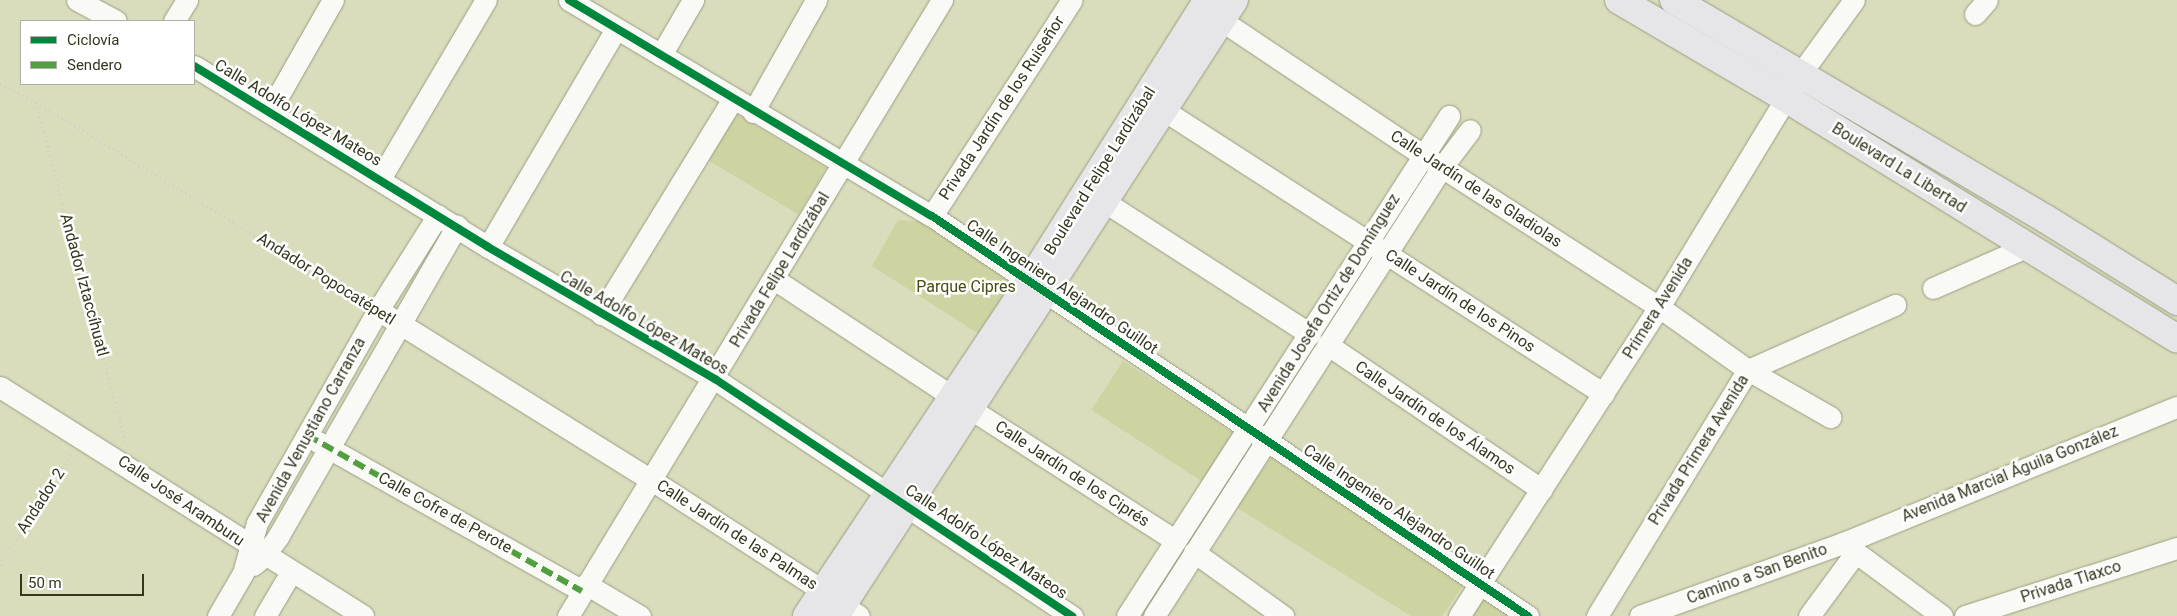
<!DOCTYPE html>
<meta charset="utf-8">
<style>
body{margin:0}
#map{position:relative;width:2177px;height:616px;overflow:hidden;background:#daddbc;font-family:Roboto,sans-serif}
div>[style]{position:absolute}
.green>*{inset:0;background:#ced3a2;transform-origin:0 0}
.path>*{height:3px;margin-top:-1.5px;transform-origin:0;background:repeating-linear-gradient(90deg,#cfcfc6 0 1px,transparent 0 5px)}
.roads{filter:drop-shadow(0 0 1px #9b9d83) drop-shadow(0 0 1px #9b9d83)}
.minor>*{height:21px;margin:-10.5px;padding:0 10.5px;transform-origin:10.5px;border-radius:10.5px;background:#f9faf5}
.major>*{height:28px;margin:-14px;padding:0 14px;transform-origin:14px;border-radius:14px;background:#e6e5e7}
.quiet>*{height:6px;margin-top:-3px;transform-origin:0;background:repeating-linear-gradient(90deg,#519f3f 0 12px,transparent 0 18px)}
.cycleway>*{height:8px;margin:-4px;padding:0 4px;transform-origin:4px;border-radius:4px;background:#00873e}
span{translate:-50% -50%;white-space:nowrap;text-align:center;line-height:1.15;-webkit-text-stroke:5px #fff;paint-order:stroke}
.street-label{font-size:16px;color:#35371f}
.park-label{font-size:16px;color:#484c0f}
.legend{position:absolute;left:20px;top:20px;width:175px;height:65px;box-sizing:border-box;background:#fff;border:1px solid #aeafa5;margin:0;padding:6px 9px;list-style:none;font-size:15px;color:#35371f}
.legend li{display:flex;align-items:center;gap:10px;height:25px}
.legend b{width:25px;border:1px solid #aeafa5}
.scale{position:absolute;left:20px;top:574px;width:124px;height:22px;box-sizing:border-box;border:2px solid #35371f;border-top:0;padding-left:6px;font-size:15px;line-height:18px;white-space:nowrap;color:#35371f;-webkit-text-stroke:4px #fff;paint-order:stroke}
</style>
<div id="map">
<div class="green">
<i style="left:731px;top:111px;width:111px;height:54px;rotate:31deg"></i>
<i style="clip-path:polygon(898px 220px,919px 221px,1013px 279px,979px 334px,872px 266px)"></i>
<i style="left:1123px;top:361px;width:138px;height:58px;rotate:33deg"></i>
<i style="clip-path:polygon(1273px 455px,1467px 580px,1442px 616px,1411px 616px,1236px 507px)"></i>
<i style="clip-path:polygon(1486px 596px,1517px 616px,1471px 616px)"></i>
</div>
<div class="path">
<i style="left:0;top:84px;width:40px;rotate:26.6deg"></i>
<i style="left:36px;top:102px;width:384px;rotate:31.4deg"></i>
<i style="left:36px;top:102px;width:355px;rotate:75.3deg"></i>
<i style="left:0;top:565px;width:132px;rotate:-57.4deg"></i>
</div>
<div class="roads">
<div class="minor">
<i style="left:77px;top:0;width:44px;rotate:28.3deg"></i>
<i style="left:569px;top:0;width:422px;rotate:30.8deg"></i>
<i style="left:932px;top:216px;width:718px;rotate:33.87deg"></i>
<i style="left:1209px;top:12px;width:257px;rotate:33.8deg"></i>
<i style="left:1423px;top:155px;width:281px;rotate:32.8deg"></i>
<i style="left:1659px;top:307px;width:109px;rotate:35.3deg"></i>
<i style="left:1748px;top:370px;width:95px;rotate:29.8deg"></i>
<i style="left:1975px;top:14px;width:18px;rotate:-49deg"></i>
<i style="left:174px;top:21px;width:25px;rotate:-58deg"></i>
<i style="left:661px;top:55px;width:64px;rotate:-59.8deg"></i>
<i style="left:194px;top:66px;width:345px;rotate:31.6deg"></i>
<i style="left:488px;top:247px;width:263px;rotate:30.2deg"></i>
<i style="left:715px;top:379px;width:429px;rotate:33.6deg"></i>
<i style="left:1165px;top:111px;width:522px;rotate:32.81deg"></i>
<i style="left:269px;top:112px;width:129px;rotate:-60.3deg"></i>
<i style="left:753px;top:112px;width:129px;rotate:-60.6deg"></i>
<i style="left:380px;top:179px;width:208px;rotate:-59.4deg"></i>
<i style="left:1105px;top:202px;width:244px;rotate:32.8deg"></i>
<i style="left:932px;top:216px;width:257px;rotate:-57.1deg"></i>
<i style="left:488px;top:247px;width:253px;rotate:-59.6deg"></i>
<i style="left:774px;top:279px;width:214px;rotate:33.4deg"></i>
<i style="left:1933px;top:288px;width:102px;rotate:-23.8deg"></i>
<i style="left:378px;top:310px;width:320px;rotate:31.9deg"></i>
<i style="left:650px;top:479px;width:206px;rotate:32.9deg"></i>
<i style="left:601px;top:314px;width:252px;rotate:-58.5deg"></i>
<i style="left:1328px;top:345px;width:258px;rotate:34.1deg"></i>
<i style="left:0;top:387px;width:429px;rotate:32.2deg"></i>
<i style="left:969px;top:408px;width:245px;rotate:32.7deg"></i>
<i style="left:318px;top:442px;width:303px;rotate:29.4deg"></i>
<i style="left:1843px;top:543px;width:123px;rotate:36.4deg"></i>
<i style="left:1194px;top:552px;width:110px;rotate:35.7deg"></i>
<i style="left:253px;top:565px;width:14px;rotate:-39deg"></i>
<i style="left:264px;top:556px;width:26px;rotate:-54deg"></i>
<i style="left:279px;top:535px;width:357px;rotate:-60.1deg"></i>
<i style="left:586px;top:584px;width:63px;rotate:30.7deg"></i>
<i style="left:842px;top:605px;width:20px;rotate:33deg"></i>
<i style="left:218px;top:616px;width:50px;rotate:-59.8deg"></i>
<i style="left:243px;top:573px;width:52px;rotate:-74.4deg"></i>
<i style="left:257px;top:523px;width:245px;rotate:-60.4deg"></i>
<i style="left:378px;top:310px;width:112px;rotate:-57.7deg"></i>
<i style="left:265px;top:616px;width:51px;rotate:-59.4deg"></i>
<i style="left:568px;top:616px;width:721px;rotate:-58.74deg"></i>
<i style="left:1127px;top:616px;width:595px;rotate:-57.22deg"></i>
<i style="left:1154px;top:616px;width:533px;rotate:-57.32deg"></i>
<i style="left:1442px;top:167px;width:46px;rotate:-52.9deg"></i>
<i style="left:1459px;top:616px;width:368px;rotate:-57.1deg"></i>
<i style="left:1659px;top:307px;width:274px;rotate:-58.7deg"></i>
<i style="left:1801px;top:73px;width:90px;rotate:-54deg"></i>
<i style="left:1597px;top:616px;width:289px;rotate:-58.5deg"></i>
<i style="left:1748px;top:370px;width:161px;rotate:-23.9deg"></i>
<i style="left:1640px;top:616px;width:216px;rotate:-19.8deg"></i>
<i style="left:1843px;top:543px;width:361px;rotate:-22.2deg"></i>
<i style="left:1809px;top:616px;width:79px;rotate:-53.7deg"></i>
<i style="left:1965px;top:616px;width:223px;rotate:-17.8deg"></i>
</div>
<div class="major">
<i style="left:1619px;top:0;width:194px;rotate:30.4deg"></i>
<i style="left:1786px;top:98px;width:459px;rotate:31.6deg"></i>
<i style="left:1674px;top:0;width:432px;rotate:30.5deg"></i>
<i style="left:2046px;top:219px;width:155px;rotate:32deg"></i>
<i style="left:807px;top:616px;width:400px;rotate:-56.3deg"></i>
<i style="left:1029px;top:283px;width:335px;rotate:-57.7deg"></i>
<i style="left:835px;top:616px;width:734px;rotate:-57.07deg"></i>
</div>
</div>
<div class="quiet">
<i style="left:307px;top:435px;width:316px;rotate:29.6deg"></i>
</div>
<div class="cycleway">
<i style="left:569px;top:0;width:422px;rotate:30.8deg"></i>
<i style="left:932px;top:216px;width:718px;rotate:33.87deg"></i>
<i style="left:194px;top:66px;width:345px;rotate:31.6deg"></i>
<i style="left:488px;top:247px;width:263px;rotate:30.2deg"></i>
<i style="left:715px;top:379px;width:429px;rotate:33.6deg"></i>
</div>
<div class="street-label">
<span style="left:1002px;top:108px;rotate:-57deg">Privada Jardín de los Ruiseñor</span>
<span style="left:298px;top:113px;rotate:31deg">Calle Adolfo López Mateos</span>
<span style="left:1899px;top:168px;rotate:32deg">Boulevard La Libertad</span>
<span style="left:1100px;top:171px;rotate:-58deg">Boulevard Felipe Lardizábal</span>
<span style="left:1476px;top:189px;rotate:33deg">Calle Jardín de las Gladiolas</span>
<span style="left:780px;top:270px;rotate:-59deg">Privada Felipe Lardizábal</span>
<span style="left:326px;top:279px;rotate:32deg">Andador Popocatépetl</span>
<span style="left:84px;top:285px;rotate:75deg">Andador Iztaccíhuatl</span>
<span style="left:1062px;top:287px;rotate:34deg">Calle Ingeniero Alejandro Guillot</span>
<span style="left:1460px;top:301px;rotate:33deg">Calle Jardín de los Pinos</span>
<span style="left:1329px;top:303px;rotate:-58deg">Avenida Josefa Ortiz de Domínguez</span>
<span style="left:1658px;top:308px;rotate:-58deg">Primera Avenida</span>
<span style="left:644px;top:323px;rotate:30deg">Calle Adolfo López Mateos</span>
<span style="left:1435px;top:418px;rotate:34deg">Calle Jardín de los Álamos</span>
<span style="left:311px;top:430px;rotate:-61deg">Avenida Venustiano Carranza</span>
<span style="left:1699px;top:450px;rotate:-58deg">Privada Primera Avenida</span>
<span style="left:1072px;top:474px;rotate:33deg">Calle Jardín de los Ciprés</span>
<span style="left:2010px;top:474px;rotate:-22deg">Avenida Marcial Águila González</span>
<span style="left:41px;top:501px;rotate:-57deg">Andador 2</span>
<span style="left:181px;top:501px;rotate:34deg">Calle José Aramburu</span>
<span style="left:1399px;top:512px;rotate:34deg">Calle Ingeniero Alejandro Guillot</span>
<span style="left:445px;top:513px;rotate:29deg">Calle Cofre de Perote</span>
<span style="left:737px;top:535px;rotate:33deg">Calle Jardín de las Palmas</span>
<span style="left:986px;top:542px;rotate:34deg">Calle Adolfo López Mateos</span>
<span style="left:1757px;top:574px;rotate:-20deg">Camino a San Benito</span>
<span style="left:2071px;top:582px;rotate:-18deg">Privada Tlaxco</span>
</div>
<div class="park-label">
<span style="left:966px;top:287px">Parque Cipres</span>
</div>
<ul class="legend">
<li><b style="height:6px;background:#00873e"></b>Ciclovía</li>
<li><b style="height:6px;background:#519f3f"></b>Sendero</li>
</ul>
<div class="scale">50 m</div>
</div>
